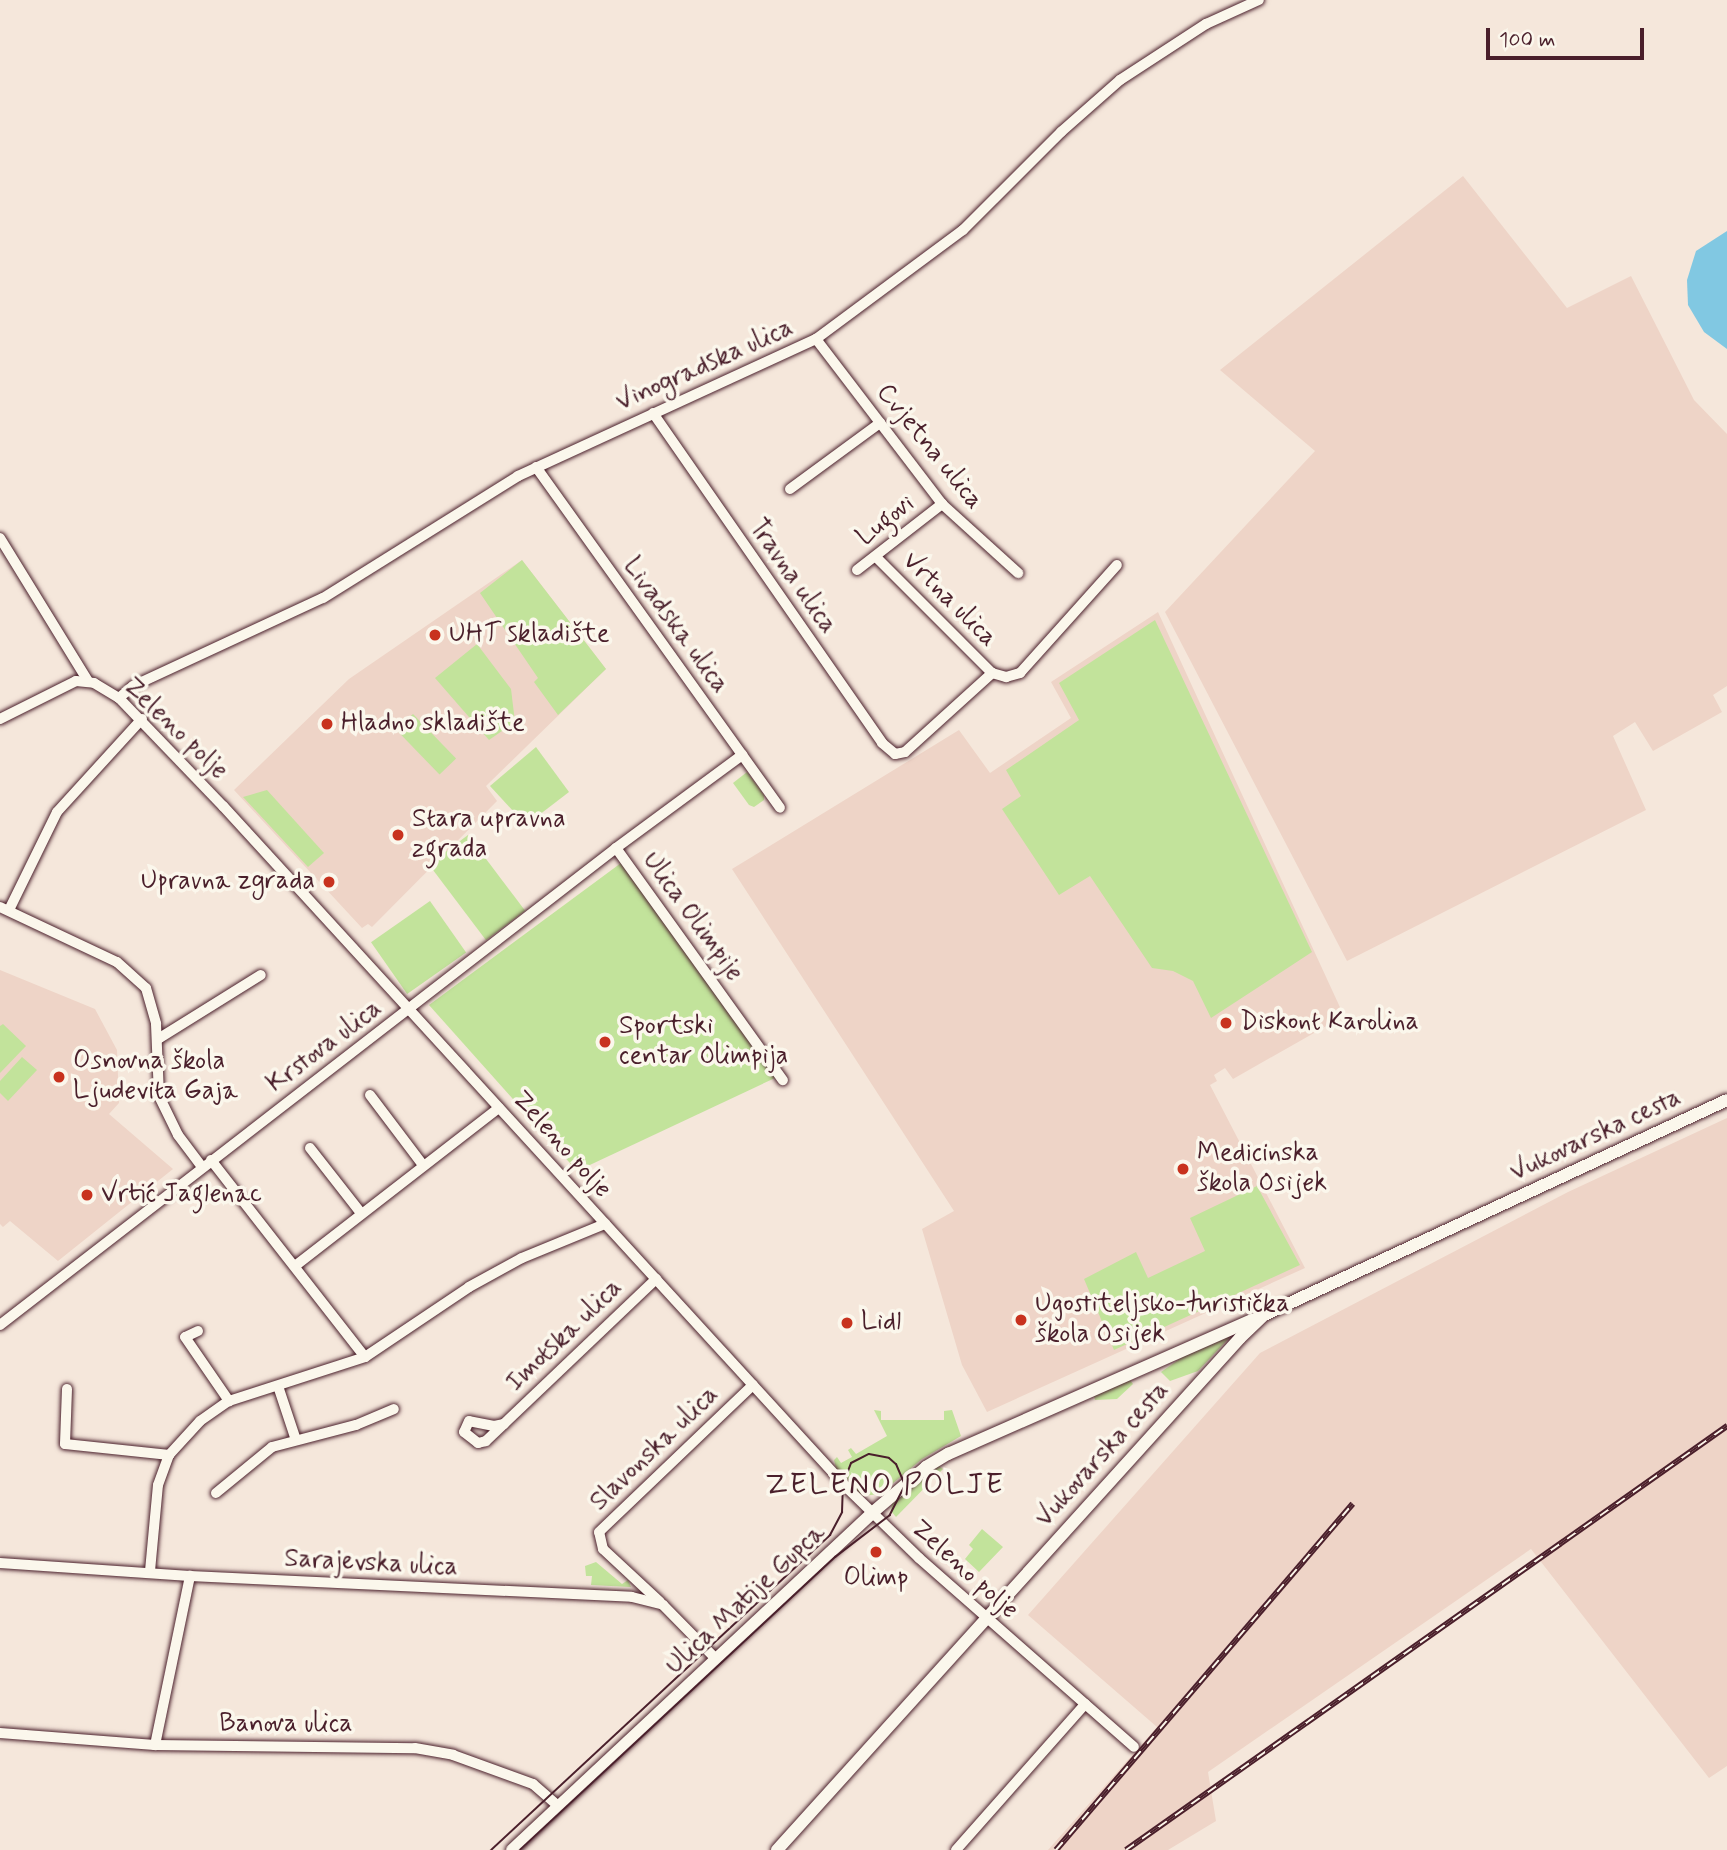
<!DOCTYPE html>
<meta charset="utf-8">
<style>
body{margin:0}
#map{position:relative;width:1727px;height:1850px;overflow:hidden;background:#f5e7db;font-family:Mynerve,sans-serif}
div>[style]{position:absolute}
.built>*{inset:0;background:#eed4c7}
.green>*{inset:0;background:#c2e39b;transform-origin:0 0}
.water>*{inset:0;background:#81c8e2}
.roads{filter:drop-shadow(0 0 2px #4a1f2b) drop-shadow(0 0 2px #4a1f2b)}
.minor>*{height:10px;margin:-5px;padding:0 5px;transform-origin:5px;border-radius:5px;background:#fbf7ec}
.secondary>*{height:12px;margin:-6px;padding:0 6px;transform-origin:6px;border-radius:6px;background:#fbf7ec}
.tram>*{height:2px;margin:-1px;padding:0 1px;transform-origin:1px;border-radius:1px;background:#4a1f2b}
.rail>*{height:6px;margin-top:-3px;transform-origin:0;background:repeating-linear-gradient(90deg,#fbf7ec 0 10px,#4a1f2b 0 20px);box-sizing:border-box;border-block:2px solid #4a1f2b}
.dots>*{width:19px;height:19px;translate:-50% -50%;box-sizing:border-box;border:4px solid #fbf7ec;border-radius:50%}
span{translate:-50% -50%;white-space:nowrap;text-align:center;line-height:1.15;-webkit-text-stroke:7px #fbf7ec;paint-order:stroke}
.street-label{font-size:26px;color:#4a1f2b}
.poi-label{font-size:26px;color:#4a1f2b}
.left{translate:0 -50%;text-align:left}
.right{translate:-100% -50%;text-align:right}
.quarter-label{font-size:30px;color:#4a1f2b;letter-spacing:2px}
.scale{position:absolute;left:1486px;top:28px;width:158px;height:32px;box-sizing:border-box;border:4px solid #4a1f2b;border-top:0;padding-left:9px;font-size:21px;line-height:24px;white-space:nowrap;color:#4a1f2b;-webkit-text-stroke:5px #fbf7ec;paint-order:stroke}
</style>
<div id="map">
<div class="built">
<i style="clip-path:polygon(1463px 176px,1567px 308px,1631px 276px,1694px 400px,1727px 434px,1727px 686px,1713px 695px,1722px 712px,1653px 751px,1635px 722px,1613px 736px,1646px 810px,1347px 961px,1165px 612px,1315px 451px,1220px 370px)"></i>
<i style="clip-path:polygon(522px 560px,606px 669px,486px 786px,497px 801px,372px 927px,368px 924px,362px 928px,234px 790px,349px 679px)"></i>
<i style="clip-path:polygon(1158px 612px,1344px 1016px,1233px 1079px,1225px 1068px,1214px 1075px,1217px 1081px,1210px 1085px,1305px 1268px,987px 1412px,962px 1365px,922px 1229px,954px 1211px,732px 869px,959px 730px,990px 773px,1071px 718px,1051px 682px)"></i>
<i style="clip-path:polygon(0 970px,95px 1009px,117px 1050px,119px 1103px,109px 1114px,173px 1169px,58px 1261px,10px 1221px,3px 1227px,0 1224px)"></i>
<i style="clip-path:polygon(1727px 1118px,1727px 1766px,1709px 1778px,1531px 1549px,1208px 1772px,1216px 1821px,1168px 1850px,1048px 1850px,1157px 1727px,1028px 1615px,1260px 1353px,1568px 1192px)"></i>
</div>
<div class="green">
<i style="clip-path:polygon(522px 560px,606px 669px,558px 715px,534px 682px,538px 678px,480px 593px)"></i>
<i style="clip-path:polygon(1155px 620px,1312px 952px,1211px 1018px,1193px 981px,1173px 971px,1152px 968px,1090px 876px,1059px 895px,1002px 809px,1021px 796px,1006px 770px,1079px 720px,1059px 683px)"></i>
<i style="clip-path:polygon(477px 644px,511px 689px,515px 722px,489px 740px,435px 678px)"></i>
<i style="left:413px;top:714px;width:62px;height:23px;rotate:46deg"></i>
<i style="clip-path:polygon(536px 747px,569px 792px,526px 825px,490px 786px)"></i>
<i style="clip-path:polygon(747px 772px,764px 795px,764px 800px,754px 807px,749px 805px,733px 783px)"></i>
<i style="clip-path:polygon(267px 790px,324px 853px,308px 867px,243px 797px)"></i>
<i style="left:468px;top:835px;width:95px;height:49px;rotate:53deg"></i>
<i style="clip-path:polygon(621px 863px,775px 1078px,577px 1171px,429px 1005px)"></i>
<i style="left:430px;top:901px;width:63px;height:72px;rotate:55deg"></i>
<i style="clip-path:polygon(3px 1024px,26px 1046px,0 1073px,0 1026px)"></i>
<i style="clip-path:polygon(22px 1057px,37px 1070px,8px 1101px,0 1093px,0 1081px)"></i>
<i style="clip-path:polygon(1257px 1186px,1300px 1265px,1114px 1350px,1084px 1279px,1136px 1252px,1148px 1278px,1205px 1251px,1190px 1218px)"></i>
<i style="clip-path:polygon(1231px 1336px,1198px 1371px,1170px 1381px,1161px 1372px,1184px 1356px)"></i>
<i style="clip-path:polygon(1130px 1380px,1133px 1384px,1117px 1399px,1095px 1400px,1094px 1396px)"></i>
<i style="clip-path:polygon(874px 1410px,881px 1411px,881px 1420px,944px 1420px,944px 1411px,952px 1410px,961px 1436px,922px 1459px,880px 1494px,862px 1496px,836px 1468px,834px 1460px,837px 1457px,841px 1463px,852px 1457px,848px 1450px,851px 1448px,856px 1454px,887px 1436px)"></i>
<i style="clip-path:polygon(939px 1466px,943px 1469px,896px 1517px,891px 1511px,892px 1503px)"></i>
<i style="clip-path:polygon(982px 1529px,1003px 1547px,979px 1572px,965px 1559px,973px 1549px,969px 1545px)"></i>
<i style="clip-path:polygon(596px 1562px,622px 1584px,628px 1580px,631px 1587px,591px 1585px,592px 1576px,586px 1576px,585px 1566px)"></i>
</div>
<div class="water">
<i style="clip-path:polygon(1727px 231px,1727px 349px,1704px 332px,1688px 305px,1687px 280px,1696px 251px)"></i>
</div>
<div class="roads">
<div class="minor">
<i style="left:816px;top:339px;width:208px;rotate:52.6deg"></i>
<i style="left:942px;top:504px;width:103px;rotate:42.2deg"></i>
<i style="left:653px;top:413px;width:402px;rotate:55.2deg"></i>
<i style="left:882px;top:743px;width:17px;rotate:40deg"></i>
<i style="left:895px;top:754px;width:10px;rotate:-11deg"></i>
<i style="left:905px;top:752px;width:118px;rotate:-42.2deg"></i>
<i style="left:992px;top:673px;width:15px;rotate:16deg"></i>
<i style="left:1006px;top:677px;width:15px;rotate:-16deg"></i>
<i style="left:1020px;top:673px;width:145px;rotate:-48.1deg"></i>
<i style="left:536px;top:467px;width:419px;rotate:54.4deg"></i>
<i style="left:790px;top:489px;width:112px;rotate:-36.3deg"></i>
<i style="left:0;top:538px;width:168px;rotate:58.4deg"></i>
<i style="left:876px;top:557px;width:164px;rotate:45deg"></i>
<i style="left:857px;top:570px;width:108px;rotate:-37.8deg"></i>
<i style="left:119px;top:698px;width:18px;rotate:-41deg"></i>
<i style="left:133px;top:686px;width:209px;rotate:-24.9deg"></i>
<i style="left:323px;top:598px;width:230px;rotate:-32deg"></i>
<i style="left:518px;top:476px;width:328px;rotate:-24.7deg"></i>
<i style="left:816px;top:339px;width:183px;rotate:-36.6deg"></i>
<i style="left:963px;top:230px;width:139px;rotate:-45deg"></i>
<i style="left:1061px;top:132px;width:79px;rotate:-41.4deg"></i>
<i style="left:1120px;top:80px;width:103px;rotate:-33.1deg"></i>
<i style="left:1206px;top:24px;width:58px;rotate:-24.4deg"></i>
<i style="left:0;top:719px;width:85px;rotate:-26.6deg"></i>
<i style="left:76px;top:681px;width:18px;rotate:6deg"></i>
<i style="left:94px;top:683px;width:29px;rotate:31deg"></i>
<i style="left:119px;top:698px;width:150px;rotate:46.1deg"></i>
<i style="left:223px;top:806px;width:924px;rotate:47.54deg"></i>
<i style="left:847px;top:1488px;width:100px;rotate:44.2deg"></i>
<i style="left:919px;top:1558px;width:286px;rotate:41.3deg"></i>
<i style="left:616px;top:848px;width:286px;rotate:54.3deg"></i>
<i style="left:0;top:907px;width:129px;rotate:25.2deg"></i>
<i style="left:117px;top:962px;width:39px;rotate:42deg"></i>
<i style="left:146px;top:988px;width:37px;rotate:74deg"></i>
<i style="left:156px;top:1024px;width:72px;rotate:87.6deg"></i>
<i style="left:159px;top:1096px;width:43px;rotate:64deg"></i>
<i style="left:178px;top:1135px;width:40px;rotate:53deg"></i>
<i style="left:9px;top:910px;width:109px;rotate:-63.9deg"></i>
<i style="left:57px;top:812px;width:126px;rotate:-47.6deg"></i>
<i style="left:158px;top:1039px;width:121px;rotate:-31.9deg"></i>
<i style="left:370px;top:1095px;width:88px;rotate:52.9deg"></i>
<i style="left:310px;top:1148px;width:83px;rotate:51.9deg"></i>
<i style="left:211px;top:1160px;width:250px;rotate:52deg"></i>
<i style="left:295px;top:1266px;width:258px;rotate:-37.8deg"></i>
<i style="left:0;top:1325px;width:779px;rotate:-37.75deg"></i>
<i style="left:616px;top:848px;width:157px;rotate:-36.4deg"></i>
<i style="left:198px;top:1331px;width:14px;rotate:155deg"></i>
<i style="left:185px;top:1337px;width:78px;rotate:55.5deg"></i>
<i style="left:278px;top:1386px;width:57px;rotate:71.6deg"></i>
<i style="left:67px;top:1389px;width:55px;rotate:92.1deg"></i>
<i style="left:65px;top:1444px;width:105px;rotate:6deg"></i>
<i style="left:504px;top:1424px;width:10px;rotate:169deg"></i>
<i style="left:494px;top:1426px;width:25px;rotate:-169deg"></i>
<i style="left:469px;top:1421px;width:12px;rotate:114deg"></i>
<i style="left:464px;top:1432px;width:18px;rotate:38deg"></i>
<i style="left:478px;top:1443px;width:8px;rotate:-14deg"></i>
<i style="left:486px;top:1441px;width:235px;rotate:-43.6deg"></i>
<i style="left:216px;top:1493px;width:72px;rotate:-39.4deg"></i>
<i style="left:272px;top:1447px;width:87px;rotate:-14.7deg"></i>
<i style="left:356px;top:1425px;width:41px;rotate:-22.8deg"></i>
<i style="left:0;top:1563px;width:190px;rotate:3.9deg"></i>
<i style="left:190px;top:1576px;width:442px;rotate:2.7deg"></i>
<i style="left:632px;top:1597px;width:32px;rotate:14deg"></i>
<i style="left:663px;top:1605px;width:76px;rotate:45.5deg"></i>
<i style="left:150px;top:1571px;width:86px;rotate:-84.7deg"></i>
<i style="left:158px;top:1485px;width:32px;rotate:-70deg"></i>
<i style="left:169px;top:1455px;width:46px;rotate:-47.6deg"></i>
<i style="left:200px;top:1421px;width:35px;rotate:-35deg"></i>
<i style="left:229px;top:1401px;width:143px;rotate:-17.9deg"></i>
<i style="left:365px;top:1357px;width:125px;rotate:-33.9deg"></i>
<i style="left:469px;top:1287px;width:60px;rotate:-28.7deg"></i>
<i style="left:522px;top:1258px;width:90px;rotate:-22.3deg"></i>
<i style="left:660px;top:1602px;width:78px;rotate:-137.1deg"></i>
<i style="left:603px;top:1549px;width:17px;rotate:-103deg"></i>
<i style="left:599px;top:1532px;width:213px;rotate:-43.7deg"></i>
<i style="left:0;top:1733px;width:155px;rotate:4.4deg"></i>
<i style="left:155px;top:1745px;width:260px;rotate:0.7deg"></i>
<i style="left:415px;top:1748px;width:39px;rotate:10deg"></i>
<i style="left:453px;top:1755px;width:85px;rotate:19.9deg"></i>
<i style="left:533px;top:1784px;width:33px;rotate:41deg"></i>
<i style="left:155px;top:1745px;width:173px;rotate:-78.3deg"></i>
<i style="left:956px;top:1850px;width:195px;rotate:-48.5deg"></i>
</div>
<div class="secondary">
<i style="left:512px;top:1850px;width:493px;rotate:-43.1deg"></i>
<i style="left:872px;top:1513px;width:71px;rotate:-40.4deg"></i>
<i style="left:926px;top:1467px;width:26px;rotate:-31deg"></i>
<i style="left:948px;top:1454px;width:334px;rotate:-23.8deg"></i>
<i style="left:777px;top:1850px;width:690px;rotate:-47.88deg"></i>
<i style="left:1240px;top:1338px;width:33px;rotate:-44deg"></i>
<i style="left:1264px;top:1315px;width:510px;rotate:-24.91deg"></i>
</div>
</div>
<div class="tram">
<i style="left:491px;top:1850px;width:463px;rotate:-42.9deg"></i>
<i style="left:830px;top:1535px;width:26px;rotate:-62deg"></i>
<i style="left:842px;top:1512px;width:28px;rotate:-88deg"></i>
<i style="left:843px;top:1484px;width:22px;rotate:-69deg"></i>
<i style="left:851px;top:1463px;width:20px;rotate:-27deg"></i>
<i style="left:869px;top:1454px;width:20px;rotate:11deg"></i>
<i style="left:889px;top:1458px;width:9px;rotate:41deg"></i>
<i style="left:896px;top:1464px;width:23px;rotate:67deg"></i>
<i style="left:905px;top:1485px;width:34px;rotate:117deg"></i>
<i style="left:890px;top:1515px;width:69px;rotate:142.6deg"></i>
<i style="left:835px;top:1557px;width:430px;rotate:137.1deg"></i>
</div>
<div class="rail">
<i style="left:1056px;top:1850px;width:456px;rotate:-49.4deg"></i>
<i style="left:1126px;top:1850px;width:736px;rotate:-35.2deg"></i>
</div>
<div class="dots">
<i style="left:435px;top:635px;background:#c8321e"></i>
<i style="left:327px;top:724px;background:#c8321e"></i>
<i style="left:398px;top:835px;background:#c8321e"></i>
<i style="left:329px;top:882px;background:#c8321e"></i>
<i style="left:1226px;top:1023px;background:#c8321e"></i>
<i style="left:605px;top:1042px;background:#c8321e"></i>
<i style="left:59px;top:1077px;background:#c8321e"></i>
<i style="left:1183px;top:1169px;background:#c8321e"></i>
<i style="left:87px;top:1195px;background:#c8321e"></i>
<i style="left:1021px;top:1320px;background:#c8321e"></i>
<i style="left:847px;top:1323px;background:#c8321e"></i>
<i style="left:876px;top:1552px;background:#c8321e"></i>
</div>
<div class="street-label">
<span style="left:705px;top:366px;rotate:-24deg">Vinogradska ulica</span>
<span style="left:929px;top:447px;rotate:51deg">Cvjetna ulica</span>
<span style="left:886px;top:521px;rotate:-38deg">Lugovi</span>
<span style="left:792px;top:577px;rotate:55deg">Travna ulica</span>
<span style="left:949px;top:600px;rotate:45deg">Vrtna ulica</span>
<span style="left:675px;top:626px;rotate:54deg">Livadska ulica</span>
<span style="left:175px;top:729px;rotate:44deg">Zeleno polje</span>
<span style="left:692px;top:917px;rotate:54deg">Ulica Olimpije</span>
<span style="left:325px;top:1047px;rotate:-37deg">Krstova ulica</span>
<span style="left:1596px;top:1136px;rotate:-25deg">Vukovarska cesta</span>
<span style="left:561px;top:1145px;rotate:48deg">Zeleno polje</span>
<span style="left:565px;top:1336px;rotate:-44deg">Imotska ulica</span>
<span style="left:655px;top:1449px;rotate:-44deg">Slavonska ulica</span>
<span style="left:1103px;top:1455px;rotate:-48deg">Vukovarska cesta</span>
<span style="left:371px;top:1564px;rotate:3deg">Sarajevska ulica</span>
<span style="left:964px;top:1570px;rotate:42deg">Zeleno polje</span>
<span style="left:746px;top:1600px;rotate:-43deg">Ulica Matije Gupca</span>
<span style="left:286px;top:1725px">Banova ulica</span>
</div>
<div class="poi-label">
<span class="left" style="left:449px;top:635px">UHT skladište</span>
<span class="left" style="left:341px;top:724px">Hladno skladište</span>
<span class="left" style="left:412px;top:835px">Stara upravna<br>zgrada</span>
<span class="right" style="left:315px;top:882px">Upravna zgrada</span>
<span class="left" style="left:1240px;top:1023px">Diskont Karolina</span>
<span class="left" style="left:619px;top:1042px">Sportski<br>centar Olimpija</span>
<span class="left" style="left:73px;top:1077px">Osnovna škola<br>Ljudevita Gaja</span>
<span class="left" style="left:1197px;top:1169px">Medicinska<br>škola Osijek</span>
<span class="left" style="left:101px;top:1195px">Vrtić Jaglenac</span>
<span class="left" style="left:1035px;top:1320px">Ugostiteljsko-turistička<br>škola Osijek</span>
<span class="left" style="left:861px;top:1323px">Lidl</span>
<span style="left:876px;top:1579px">Olimp</span>
</div>
<div class="quarter-label">
<span style="left:885px;top:1485px">ZELENO POLJE</span>
</div>
<div class="scale">100 m</div>
</div>
